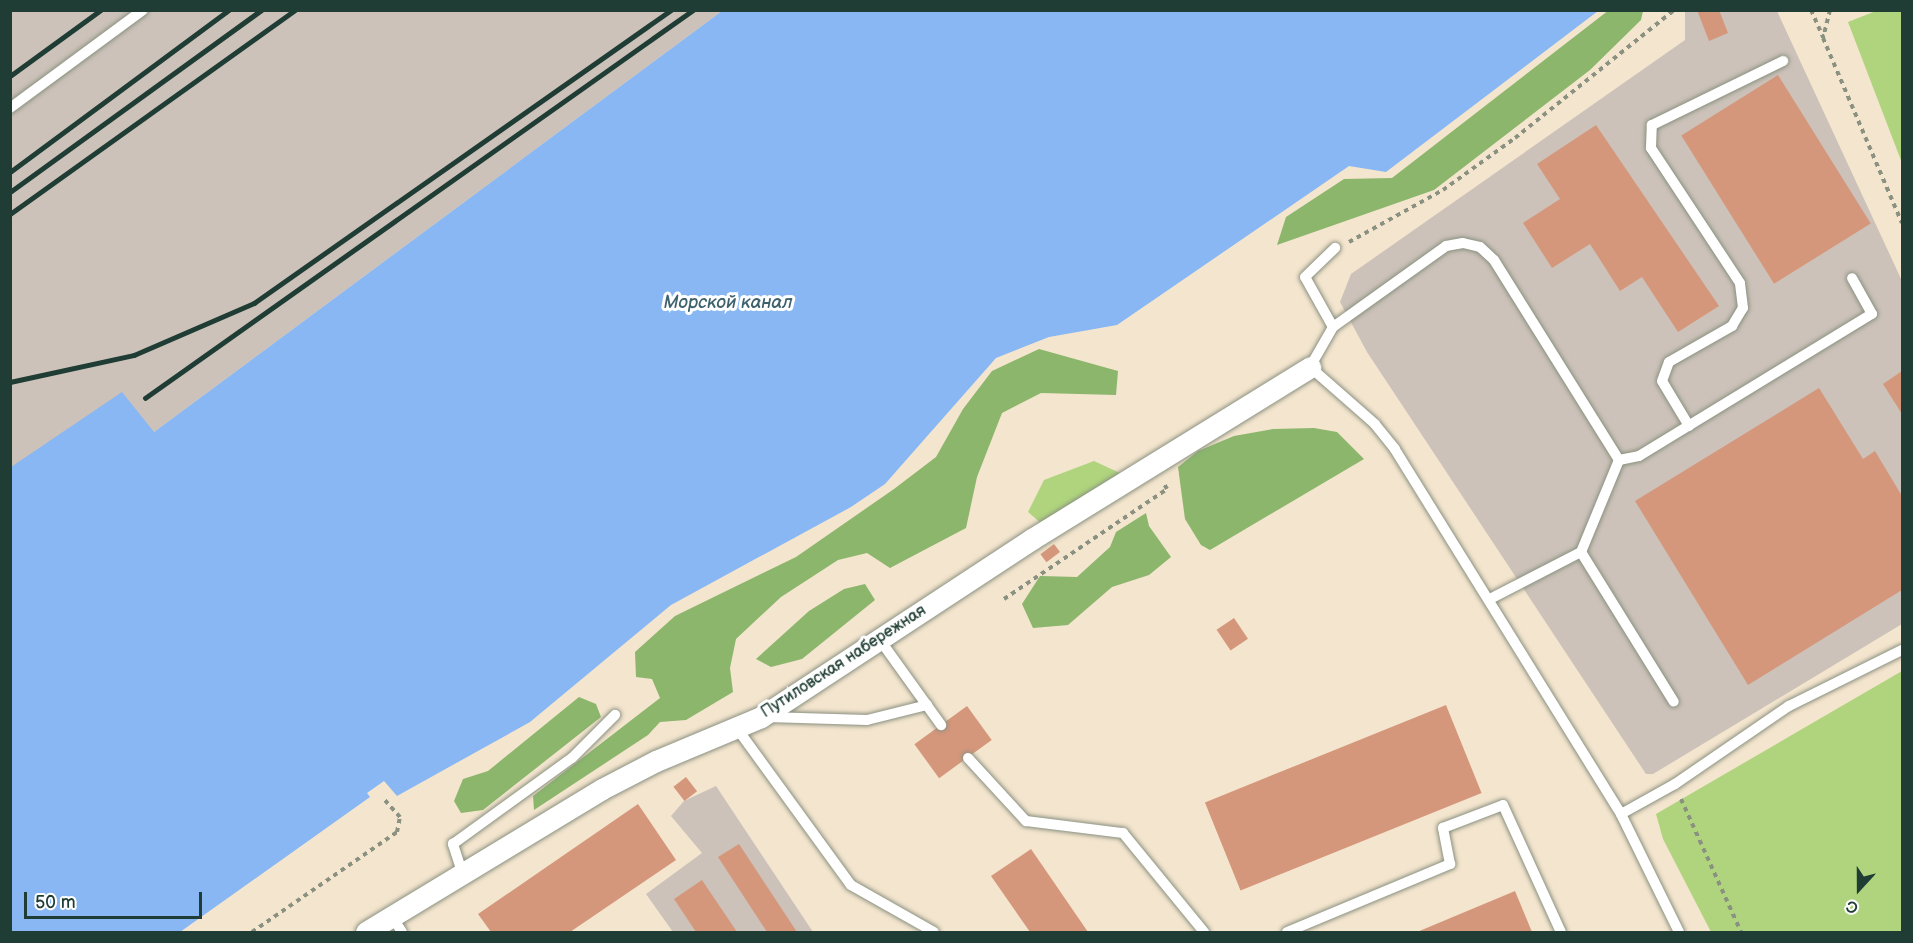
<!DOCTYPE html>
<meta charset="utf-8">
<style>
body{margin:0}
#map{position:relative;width:1913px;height:943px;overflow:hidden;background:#f4e5ce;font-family:"Balsamiq Sans",sans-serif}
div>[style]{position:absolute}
.industrial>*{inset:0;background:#ccc2b9}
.green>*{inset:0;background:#afd47d}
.forest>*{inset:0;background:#8bb66c}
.water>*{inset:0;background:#88b7f3}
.building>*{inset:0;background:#d5977b;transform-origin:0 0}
.path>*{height:4px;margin-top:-2px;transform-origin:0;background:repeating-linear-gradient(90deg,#8a9181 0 4.5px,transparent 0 9px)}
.roads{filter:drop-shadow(0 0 2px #8a9181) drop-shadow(0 0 2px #8a9181)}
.lane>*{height:10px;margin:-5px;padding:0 5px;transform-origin:5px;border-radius:5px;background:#fff}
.street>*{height:21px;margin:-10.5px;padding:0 10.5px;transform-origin:10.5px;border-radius:10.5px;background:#fff}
.rail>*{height:4.5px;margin:-2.25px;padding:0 2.25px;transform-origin:2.25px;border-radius:2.25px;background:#1f3d34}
span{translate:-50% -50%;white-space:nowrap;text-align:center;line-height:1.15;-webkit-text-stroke:6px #fff;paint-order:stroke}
.street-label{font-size:16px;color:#1f3d34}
.water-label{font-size:18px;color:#3e626d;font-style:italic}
.frame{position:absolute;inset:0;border:12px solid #1f3d34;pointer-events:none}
.north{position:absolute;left:1829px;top:859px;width:60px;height:60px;-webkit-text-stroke:4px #fff;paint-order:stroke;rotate:201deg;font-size:16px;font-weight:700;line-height:24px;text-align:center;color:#1f3d34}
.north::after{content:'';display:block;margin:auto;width:21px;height:27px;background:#1f3d34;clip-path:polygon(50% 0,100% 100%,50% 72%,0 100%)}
.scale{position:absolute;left:24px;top:892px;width:178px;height:27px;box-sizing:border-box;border:3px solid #1f3d34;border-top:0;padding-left:8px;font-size:18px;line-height:21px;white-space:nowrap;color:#1f3d34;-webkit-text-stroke:4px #fff;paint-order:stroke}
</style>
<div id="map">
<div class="industrial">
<i style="clip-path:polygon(11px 11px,722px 11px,154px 432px,11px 467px)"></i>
<i style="clip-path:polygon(1685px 11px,1777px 11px,1902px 281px,1902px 624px,1653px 774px,1646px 774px,1367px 352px,1340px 302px,1351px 274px,1685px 40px)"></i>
<i style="clip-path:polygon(716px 786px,813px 932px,673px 932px,646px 894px,702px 853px,671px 816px,684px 801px)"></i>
</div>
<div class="green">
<i style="clip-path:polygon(1876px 11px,1902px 11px,1902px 163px,1848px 22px)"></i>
<i style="clip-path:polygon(1094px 461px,1122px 474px,1042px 524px,1028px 512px,1044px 480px)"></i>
<i style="clip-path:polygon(1902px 671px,1902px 932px,1711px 932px,1663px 839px,1656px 814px)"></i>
</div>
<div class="forest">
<i style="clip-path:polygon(1609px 10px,1643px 11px,1641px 20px,1590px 70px,1434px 190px,1277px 245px,1286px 217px,1344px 179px,1392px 178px)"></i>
<i style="clip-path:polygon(1039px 349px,1118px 371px,1116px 395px,1041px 393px,1002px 413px,977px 477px,966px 528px,890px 568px,867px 553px,838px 560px,781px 597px,736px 639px,730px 668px,733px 692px,686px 720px,660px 722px,648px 735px,534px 810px,533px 796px,660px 698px,652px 679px,636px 677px,635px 652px,675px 616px,796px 557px,894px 489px,936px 457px,963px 409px,992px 371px)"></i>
<i style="clip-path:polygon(1314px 428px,1337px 432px,1364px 459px,1210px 550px,1201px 545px,1185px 519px,1178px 467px,1198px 451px,1234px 436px,1273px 429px)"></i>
<i style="clip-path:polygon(1146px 513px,1149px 526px,1171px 557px,1149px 575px,1112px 587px,1068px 625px,1033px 628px,1022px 604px,1040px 576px,1077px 577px,1110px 547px,1116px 532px)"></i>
<i style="clip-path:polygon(865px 584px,875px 600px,802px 659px,771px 667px,756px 659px,809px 611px,844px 589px)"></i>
<i style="clip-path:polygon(579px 697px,596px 704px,601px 717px,483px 810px,461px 813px,454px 801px,463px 779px,488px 771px)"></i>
</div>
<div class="water">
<i style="clip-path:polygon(722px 11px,1598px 11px,1386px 172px,1349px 166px,1117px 325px,1049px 337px,996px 358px,885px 484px,851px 507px,671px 605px,530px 722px,397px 796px,384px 781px,367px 793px,370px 797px,180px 932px,11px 932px,11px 467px,122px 392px,154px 432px)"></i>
</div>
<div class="building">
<i style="clip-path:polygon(1697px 10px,1719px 10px,1728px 33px,1709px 41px)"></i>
<i style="left:1778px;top:75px;width:175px;height:114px;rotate:58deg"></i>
<i style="clip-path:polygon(1596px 125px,1719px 306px,1678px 332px,1642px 277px,1620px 291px,1590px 244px,1552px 268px,1523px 223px,1560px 199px,1537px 164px)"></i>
<i style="clip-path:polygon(1902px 371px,1902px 414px,1883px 384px)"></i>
<i style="clip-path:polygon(1819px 388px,1863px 459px,1875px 451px,1902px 496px,1902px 590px,1748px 685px,1635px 501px)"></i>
<i style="left:1054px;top:544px;width:10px;height:17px;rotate:53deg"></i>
<i style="left:1234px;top:618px;width:25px;height:21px;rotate:56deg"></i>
<i style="left:1446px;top:705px;width:95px;height:260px;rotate:68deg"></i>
<i style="left:967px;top:706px;width:42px;height:65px;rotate:54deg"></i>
<i style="left:686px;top:777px;width:18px;height:16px;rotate:52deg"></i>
<i style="clip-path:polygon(638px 804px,676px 860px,570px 932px,491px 932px,478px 914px)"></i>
<i style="clip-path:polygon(739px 844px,797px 932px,767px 932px,718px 857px)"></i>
<i style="clip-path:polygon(1031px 849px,1088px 932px,1030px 932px,991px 876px)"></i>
<i style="clip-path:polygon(702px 880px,737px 932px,696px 932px,674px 899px)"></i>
<i style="clip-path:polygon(1515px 891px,1532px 932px,1417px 932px)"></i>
</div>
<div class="path">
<i style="left:1811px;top:10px;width:30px;rotate:66deg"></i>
<i style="left:1830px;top:10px;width:29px;rotate:104deg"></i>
<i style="left:1823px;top:38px;width:201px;rotate:66.9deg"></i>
<i style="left:1349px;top:242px;width:107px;rotate:-29deg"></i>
<i style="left:1443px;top:190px;width:89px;rotate:-35.8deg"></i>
<i style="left:1515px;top:138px;width:204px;rotate:-38.8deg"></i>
<i style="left:1004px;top:599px;width:197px;rotate:-34deg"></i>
<i style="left:1167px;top:489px;width:8px;rotate:-120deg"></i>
<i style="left:1681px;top:799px;width:146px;rotate:65.7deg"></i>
<i style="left:252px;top:932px;width:176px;rotate:-34.6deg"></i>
<i style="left:397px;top:832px;width:15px;rotate:-79deg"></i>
<i style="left:400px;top:817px;width:24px;rotate:-132deg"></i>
</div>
<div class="roads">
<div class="lane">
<i style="left:10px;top:108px;width:165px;rotate:-36.4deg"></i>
<i style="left:1333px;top:327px;width:57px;rotate:-119.2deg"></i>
<i style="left:1305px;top:277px;width:42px;rotate:-44deg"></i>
<i style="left:1689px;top:426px;width:52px;rotate:-121deg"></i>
<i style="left:1662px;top:381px;width:20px;rotate:-70deg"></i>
<i style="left:1669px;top:362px;width:73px;rotate:-29.7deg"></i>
<i style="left:1732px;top:326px;width:21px;rotate:-59deg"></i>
<i style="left:1743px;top:308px;width:25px;rotate:-97deg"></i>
<i style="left:1740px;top:283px;width:162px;rotate:-123.4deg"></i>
<i style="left:1651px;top:148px;width:23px;rotate:-88deg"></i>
<i style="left:1652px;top:125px;width:146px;rotate:-26deg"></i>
<i style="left:1619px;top:460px;width:100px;rotate:112.4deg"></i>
<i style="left:1581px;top:552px;width:176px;rotate:58.2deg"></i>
<i style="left:1490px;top:599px;width:102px;rotate:-27.3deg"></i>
<i style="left:880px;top:640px;width:105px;rotate:54.3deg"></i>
<i style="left:767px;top:717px;width:100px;rotate:1.7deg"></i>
<i style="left:867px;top:720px;width:62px;rotate:-14deg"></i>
<i style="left:736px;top:727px;width:195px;rotate:54deg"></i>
<i style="left:851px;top:885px;width:95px;rotate:29.5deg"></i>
<i style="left:968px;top:758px;width:86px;rotate:47.4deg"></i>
<i style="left:1026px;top:821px;width:98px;rotate:7.1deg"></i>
<i style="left:1123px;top:833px;width:128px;rotate:50.7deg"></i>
<i style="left:1621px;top:814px;width:62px;rotate:-29.1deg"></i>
<i style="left:1675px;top:784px;width:138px;rotate:-34.4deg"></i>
<i style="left:1789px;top:706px;width:126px;rotate:-26.4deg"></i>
<i style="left:463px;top:875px;width:33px;rotate:-108deg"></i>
<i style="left:453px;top:844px;width:147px;rotate:-35.9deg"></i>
<i style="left:572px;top:758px;width:61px;rotate:-45deg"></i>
<i style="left:392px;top:917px;width:18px;rotate:56deg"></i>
<i style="left:1287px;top:932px;width:177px;rotate:-22.6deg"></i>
<i style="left:1450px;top:864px;width:37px;rotate:-101deg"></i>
<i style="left:1443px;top:828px;width:64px;rotate:-21deg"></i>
<i style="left:1503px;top:805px;width:140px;rotate:65.5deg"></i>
<i style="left:1679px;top:932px;width:131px;rotate:-116.2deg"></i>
<i style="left:1621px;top:814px;width:429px;rotate:-121.8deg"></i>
<i style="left:1395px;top:449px;width:32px;rotate:-129deg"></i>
<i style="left:1375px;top:424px;width:86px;rotate:-138.8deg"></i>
<i style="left:1310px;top:367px;width:46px;rotate:-60.1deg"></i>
<i style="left:1333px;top:327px;width:139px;rotate:-35.6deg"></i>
<i style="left:1446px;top:246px;width:17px;rotate:-10deg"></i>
<i style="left:1463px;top:243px;width:17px;rotate:13deg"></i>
<i style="left:1480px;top:247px;width:19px;rotate:43deg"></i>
<i style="left:1494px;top:260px;width:236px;rotate:58deg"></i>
<i style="left:1619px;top:460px;width:20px;rotate:-11deg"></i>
<i style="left:1639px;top:456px;width:273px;rotate:-31.4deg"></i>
<i style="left:1872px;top:314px;width:41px;rotate:-119.1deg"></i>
</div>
<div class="street">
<i style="left:366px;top:932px;width:276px;rotate:-31.2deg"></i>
<i style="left:602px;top:789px;width:61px;rotate:-27.4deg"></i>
<i style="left:656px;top:761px;width:114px;rotate:-22.7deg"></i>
<i style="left:761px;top:717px;width:324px;rotate:-33.3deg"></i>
<i style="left:1032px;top:539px;width:327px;rotate:-31.7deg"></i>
</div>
</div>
<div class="rail">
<i style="left:10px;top:76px;width:112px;rotate:-36deg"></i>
<i style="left:10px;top:172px;width:272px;rotate:-36.5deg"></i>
<i style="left:10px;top:192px;width:310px;rotate:-35.9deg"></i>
<i style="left:10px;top:214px;width:350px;rotate:-35.6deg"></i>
<i style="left:10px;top:382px;width:127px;rotate:-12.3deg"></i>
<i style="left:134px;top:355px;width:131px;rotate:-23.4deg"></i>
<i style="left:254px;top:303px;width:510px;rotate:-35.09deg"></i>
<i style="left:145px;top:398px;width:671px;rotate:-35.3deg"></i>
</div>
<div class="street-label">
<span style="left:844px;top:662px;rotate:-33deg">Путиловская набережная</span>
</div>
<div class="water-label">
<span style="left:728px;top:303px">Морской канал</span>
</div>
<div class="frame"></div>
<div class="north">С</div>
<div class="scale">50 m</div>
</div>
